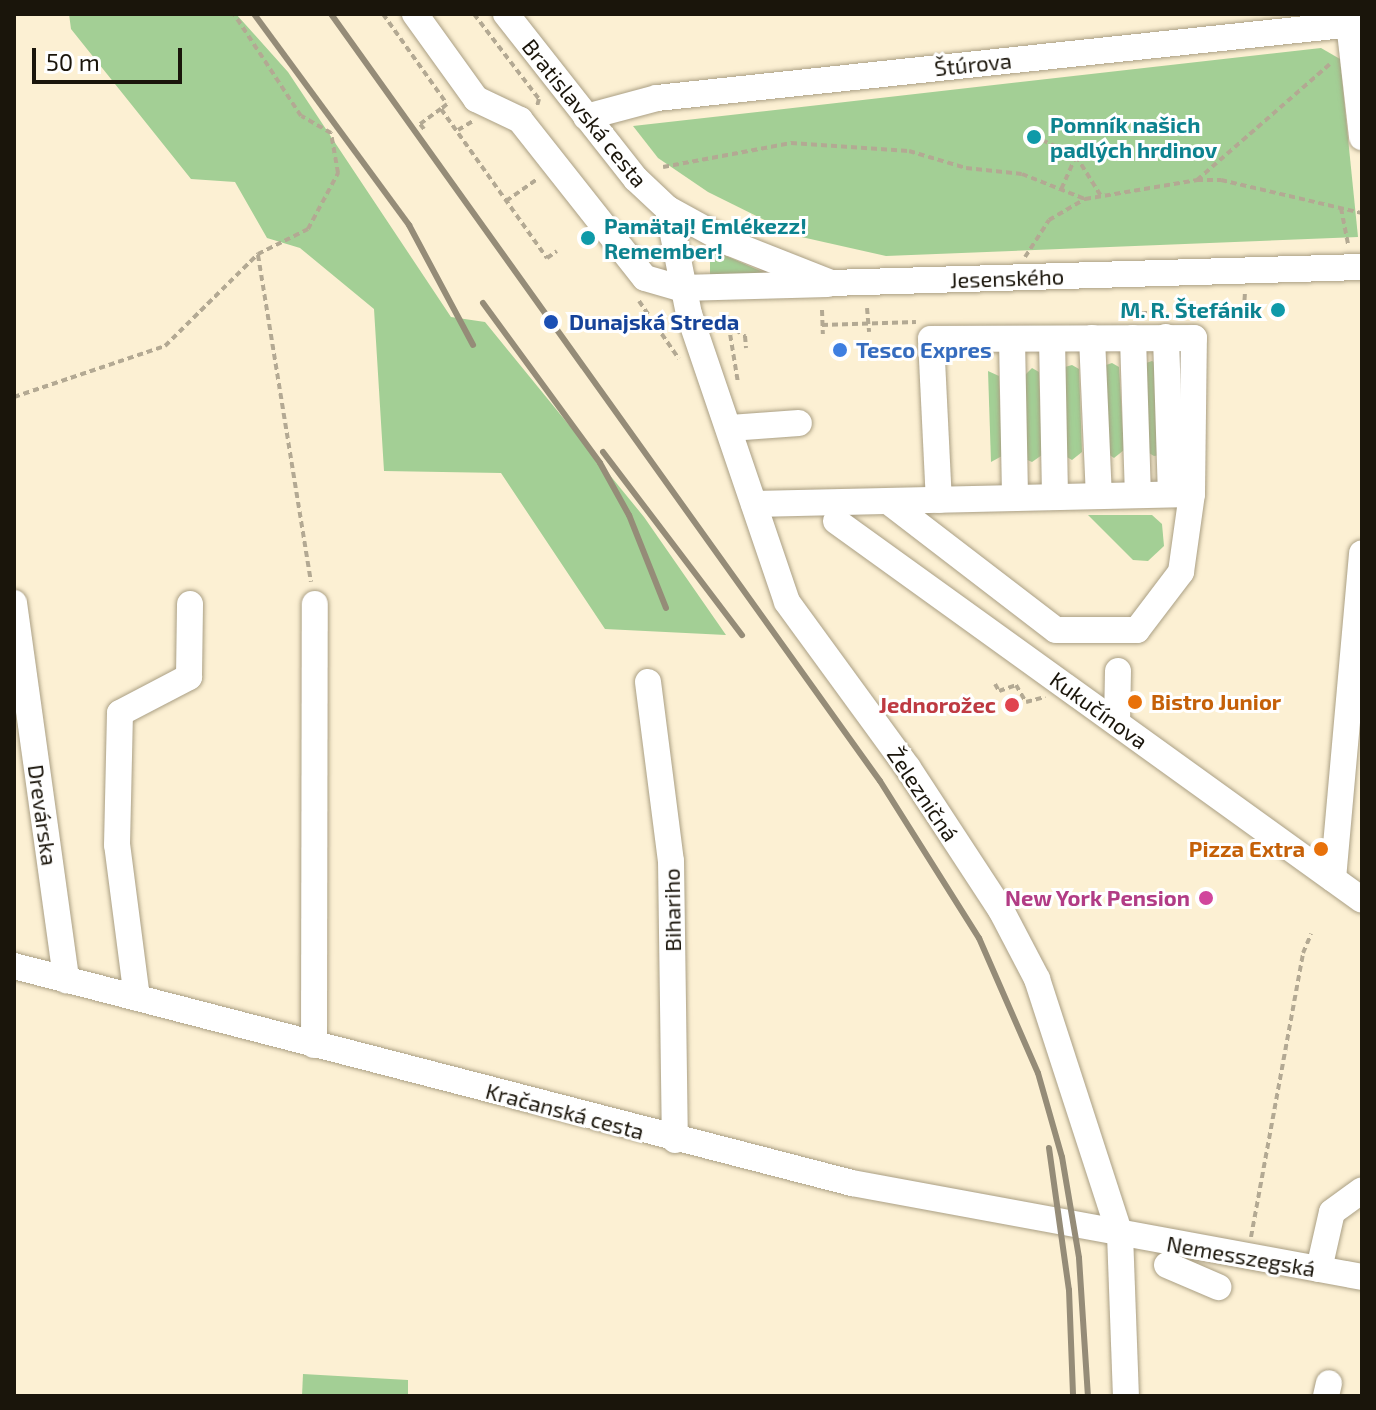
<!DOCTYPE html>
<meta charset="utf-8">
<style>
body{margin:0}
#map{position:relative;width:1376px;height:1410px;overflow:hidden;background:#fcf0d3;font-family:"Exo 2",sans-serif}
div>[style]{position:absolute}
.green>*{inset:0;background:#a3cf95}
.path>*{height:4px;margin-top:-2px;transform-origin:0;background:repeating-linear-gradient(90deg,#b3a993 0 6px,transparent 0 10px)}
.roads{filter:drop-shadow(0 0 2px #aa9f84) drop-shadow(0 0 2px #aa9f84)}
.minor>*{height:26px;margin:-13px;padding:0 13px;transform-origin:13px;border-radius:13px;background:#fff}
.rail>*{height:6px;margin:-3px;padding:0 3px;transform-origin:3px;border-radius:3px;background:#958c78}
.dots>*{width:22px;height:22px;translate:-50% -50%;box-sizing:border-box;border:4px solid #fff;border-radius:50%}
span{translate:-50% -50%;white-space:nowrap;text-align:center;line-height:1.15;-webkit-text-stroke:6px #fff;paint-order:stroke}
.street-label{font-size:22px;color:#1a150b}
.culture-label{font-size:22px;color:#0d838f;font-weight:700}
.left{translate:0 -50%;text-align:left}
.right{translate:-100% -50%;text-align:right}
.transit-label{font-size:22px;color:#164399;font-weight:700}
.shop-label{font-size:22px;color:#366cbe;font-weight:700}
.food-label{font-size:22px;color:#c56008;font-weight:700}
.health-label{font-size:22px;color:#be3a42;font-weight:700}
.hotel-label{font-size:22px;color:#b23c85;font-weight:700}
.frame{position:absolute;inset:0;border:16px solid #1a150b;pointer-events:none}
.scale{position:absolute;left:32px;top:48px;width:150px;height:36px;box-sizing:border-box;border:4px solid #1a150b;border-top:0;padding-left:10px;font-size:24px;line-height:28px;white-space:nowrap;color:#1a150b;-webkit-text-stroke:6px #fff;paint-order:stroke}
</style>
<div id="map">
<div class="green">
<i style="clip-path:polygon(69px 14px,236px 14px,288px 72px,451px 317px,485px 322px,644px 517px,726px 635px,605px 629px,501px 473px,384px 471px,374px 309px,300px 248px,267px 238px,235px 182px,191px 179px,71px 29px)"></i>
<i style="clip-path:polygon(1321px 48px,1340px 59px,1358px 237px,886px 256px,797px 236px,708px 192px,658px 158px,633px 126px)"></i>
<i style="clip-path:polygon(710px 249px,763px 272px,762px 276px,710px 281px)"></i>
<i style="clip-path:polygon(1152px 361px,1159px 365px,1161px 455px,1154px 456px,1147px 452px,1146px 363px)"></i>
<i style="clip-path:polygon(1112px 363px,1119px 367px,1124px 450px,1114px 458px,1108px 454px,1106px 365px)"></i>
<i style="clip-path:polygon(1072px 365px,1079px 369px,1082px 452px,1072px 460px,1065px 456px,1065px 367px)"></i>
<i style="clip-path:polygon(1032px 368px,1039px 372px,1042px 455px,1032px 462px,1025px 459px,1022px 378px)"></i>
<i style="clip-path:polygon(988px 371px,999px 376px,1002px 456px,991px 462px)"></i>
<i style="clip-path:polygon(1088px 515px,1152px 515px,1162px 524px,1164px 546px,1148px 561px,1133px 560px)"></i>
<i style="clip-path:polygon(303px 1374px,408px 1380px,408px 1396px,302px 1396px)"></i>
</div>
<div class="path">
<i style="left:383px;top:14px;width:110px;rotate:54.6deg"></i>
<i style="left:447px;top:104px;width:8px;rotate:140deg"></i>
<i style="left:474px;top:14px;width:107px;rotate:52.6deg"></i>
<i style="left:539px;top:99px;width:7px;rotate:106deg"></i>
<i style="left:424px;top:129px;width:6px;rotate:-129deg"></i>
<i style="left:420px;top:124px;width:26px;rotate:-36deg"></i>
<i style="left:441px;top:109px;width:183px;rotate:54.6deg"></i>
<i style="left:547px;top:258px;width:12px;rotate:-35deg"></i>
<i style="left:458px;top:130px;width:17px;rotate:-31deg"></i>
<i style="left:1042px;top:140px;width:38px;rotate:25deg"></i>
<i style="left:1076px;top:156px;width:36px;rotate:114deg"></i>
<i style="left:1076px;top:156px;width:47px;rotate:58deg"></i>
<i style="left:663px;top:167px;width:130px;rotate:-10.6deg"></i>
<i style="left:791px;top:143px;width:118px;rotate:3.9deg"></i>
<i style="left:909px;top:151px;width:59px;rotate:16.6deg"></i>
<i style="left:966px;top:168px;width:56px;rotate:6.1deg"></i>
<i style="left:1022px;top:174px;width:68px;rotate:21.6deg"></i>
<i style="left:1197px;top:180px;width:176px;rotate:-41.1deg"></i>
<i style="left:506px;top:201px;width:38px;rotate:-35deg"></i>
<i style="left:1341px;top:208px;width:37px;rotate:79deg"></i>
<i style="left:258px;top:255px;width:331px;rotate:80.8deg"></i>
<i style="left:1025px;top:257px;width:44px;rotate:-57deg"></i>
<i style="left:1049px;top:220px;width:42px;rotate:-30.3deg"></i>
<i style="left:1085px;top:199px;width:114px;rotate:-9.6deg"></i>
<i style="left:1197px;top:180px;width:24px"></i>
<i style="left:1221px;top:180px;width:145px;rotate:13.2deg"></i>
<i style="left:639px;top:301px;width:70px;rotate:55.4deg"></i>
<i style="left:867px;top:308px;width:24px;rotate:85deg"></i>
<i style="left:822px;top:310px;width:24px;rotate:88deg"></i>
<i style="left:1244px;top:310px;width:17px;rotate:-87deg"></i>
<i style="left:1141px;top:313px;width:23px"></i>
<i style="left:727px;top:315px;width:69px;rotate:80.8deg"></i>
<i style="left:727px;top:324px;width:22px;rotate:34deg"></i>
<i style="left:745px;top:336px;width:12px;rotate:85deg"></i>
<i style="left:822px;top:325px;width:94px;rotate:-1.8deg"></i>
<i style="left:14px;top:397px;width:159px;rotate:-18.7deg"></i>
<i style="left:165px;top:346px;width:131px;rotate:-44.7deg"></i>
<i style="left:258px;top:254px;width:56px;rotate:-26.6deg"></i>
<i style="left:308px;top:229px;width:64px;rotate:-61.8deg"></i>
<i style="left:338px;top:173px;width:41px;rotate:-99.9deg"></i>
<i style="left:331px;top:133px;width:34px;rotate:-150deg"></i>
<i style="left:301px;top:116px;width:122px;rotate:-123.3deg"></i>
<i style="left:995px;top:684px;width:8px;rotate:60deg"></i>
<i style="left:999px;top:691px;width:18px;rotate:-19deg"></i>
<i style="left:1016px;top:685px;width:20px;rotate:60deg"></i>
<i style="left:1026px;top:702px;width:20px;rotate:-15deg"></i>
<i style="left:1251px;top:1237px;width:289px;rotate:-79.6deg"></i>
<i style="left:1303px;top:953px;width:21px;rotate:-67deg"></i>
</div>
<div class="roads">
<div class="minor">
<i style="left:415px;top:14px;width:105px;rotate:54.3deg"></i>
<i style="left:476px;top:99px;width:49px;rotate:25.5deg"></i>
<i style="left:520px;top:120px;width:201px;rotate:51.7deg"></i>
<i style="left:645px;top:278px;width:37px;rotate:16deg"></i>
<i style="left:681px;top:288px;width:147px;rotate:-1.6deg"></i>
<i style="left:506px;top:14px;width:210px;rotate:51.8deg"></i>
<i style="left:636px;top:179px;width:44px;rotate:43.2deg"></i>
<i style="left:668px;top:209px;width:71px;rotate:28.7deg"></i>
<i style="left:730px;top:243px;width:109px;rotate:21.6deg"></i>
<i style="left:831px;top:283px;width:531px;rotate:-1.73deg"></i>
<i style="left:1348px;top:14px;width:124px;rotate:83.5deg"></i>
<i style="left:586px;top:117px;width:73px;rotate:-15deg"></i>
<i style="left:657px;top:98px;width:709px;rotate:-6.07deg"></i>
<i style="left:668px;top:209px;width:107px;rotate:78.7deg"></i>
<i style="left:689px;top:314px;width:304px;rotate:71.2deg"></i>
<i style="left:787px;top:602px;width:205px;rotate:53.9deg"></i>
<i style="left:908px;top:768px;width:170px;rotate:56.8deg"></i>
<i style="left:1001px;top:910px;width:78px;rotate:62.4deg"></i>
<i style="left:1037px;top:979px;width:268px;rotate:72deg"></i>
<i style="left:1120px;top:1234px;width:162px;rotate:87.9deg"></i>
<i style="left:1166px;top:337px;width:157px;rotate:88.2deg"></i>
<i style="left:1092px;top:338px;width:158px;rotate:87.5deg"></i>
<i style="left:1133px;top:338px;width:157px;rotate:88.2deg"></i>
<i style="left:1012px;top:339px;width:159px;rotate:88.9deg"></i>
<i style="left:1052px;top:339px;width:158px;rotate:88.9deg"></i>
<i style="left:730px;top:428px;width:69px;rotate:-4.1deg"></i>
<i style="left:889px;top:502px;width:210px;rotate:37.5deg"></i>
<i style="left:1056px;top:630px;width:81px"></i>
<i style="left:1137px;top:630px;width:73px;rotate:-52.8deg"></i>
<i style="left:1181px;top:572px;width:79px;rotate:-82deg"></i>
<i style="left:754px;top:504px;width:438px;rotate:-1.3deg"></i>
<i style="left:1192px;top:494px;width:156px;rotate:-89.3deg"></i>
<i style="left:1194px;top:338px;width:263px;rotate:179.8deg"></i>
<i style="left:931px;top:339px;width:161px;rotate:87.2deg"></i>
<i style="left:836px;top:521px;width:648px;rotate:35.77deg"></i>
<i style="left:14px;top:603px;width:381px;rotate:82.1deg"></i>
<i style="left:648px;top:682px;width:180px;rotate:82.7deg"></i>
<i style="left:671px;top:861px;width:279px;rotate:89.2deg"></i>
<i style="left:1117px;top:723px;width:52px;rotate:-88.9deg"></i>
<i style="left:1333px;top:879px;width:327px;rotate:-84.9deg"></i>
<i style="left:14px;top:966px;width:866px;rotate:14.52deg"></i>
<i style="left:852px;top:1183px;width:519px;rotate:10.44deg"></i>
<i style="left:137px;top:998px;width:154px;rotate:-97.4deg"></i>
<i style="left:117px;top:845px;width:132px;rotate:-88.7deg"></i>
<i style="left:120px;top:713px;width:78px;rotate:-27.6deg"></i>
<i style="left:189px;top:677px;width:73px;rotate:-89.2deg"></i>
<i style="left:314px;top:1045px;width:441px;rotate:-89.9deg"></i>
<i style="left:1167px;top:1265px;width:56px;rotate:23.3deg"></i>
<i style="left:1319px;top:1269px;width:58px;rotate:-77.2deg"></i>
<i style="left:1332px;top:1212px;width:37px;rotate:-36deg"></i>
<i style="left:1326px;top:1396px;width:13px;rotate:-77deg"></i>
</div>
</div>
<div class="rail">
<i style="left:254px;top:14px;width:262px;rotate:53.7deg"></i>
<i style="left:409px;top:225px;width:136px;rotate:61.9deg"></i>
<i style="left:331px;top:14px;width:943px;rotate:54.41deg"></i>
<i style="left:880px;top:781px;width:186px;rotate:57.8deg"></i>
<i style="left:979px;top:938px;width:147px;rotate:66.4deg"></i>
<i style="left:1038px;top:1073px;width:87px;rotate:74.1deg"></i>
<i style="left:1062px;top:1157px;width:102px;rotate:80.4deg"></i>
<i style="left:1079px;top:1258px;width:138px;rotate:86.3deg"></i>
<i style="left:483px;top:303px;width:198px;rotate:53.8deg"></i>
<i style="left:600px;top:463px;width:60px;rotate:60.9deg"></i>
<i style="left:629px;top:515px;width:100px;rotate:68.3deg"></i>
<i style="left:603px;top:452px;width:230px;rotate:52.8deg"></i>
<i style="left:1049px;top:1148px;width:143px;rotate:82deg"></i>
<i style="left:1069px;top:1290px;width:106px;rotate:87.8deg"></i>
</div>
<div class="dots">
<i style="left:1034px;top:137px;background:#0f9aa8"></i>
<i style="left:588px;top:238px;background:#0f9aa8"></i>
<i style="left:1278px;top:310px;background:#0f9aa8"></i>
<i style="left:551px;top:322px;background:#1a4fb4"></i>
<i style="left:840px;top:350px;background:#3f7fe0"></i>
<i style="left:1135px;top:702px;background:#e8710a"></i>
<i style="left:1012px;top:705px;background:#e0444e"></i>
<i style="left:1321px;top:849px;background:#e8710a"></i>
<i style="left:1206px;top:898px;background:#d1479c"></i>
</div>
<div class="street-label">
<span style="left:973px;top:64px;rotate:-6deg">Štúrova</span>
<span style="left:585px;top:113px;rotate:51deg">Bratislavská cesta</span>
<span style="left:1007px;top:278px;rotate:-2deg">Jesenského</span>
<span style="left:1099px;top:710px;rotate:36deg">Kukučínova</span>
<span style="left:923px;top:794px;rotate:56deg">Železničná</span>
<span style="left:43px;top:815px;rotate:82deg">Drevárska</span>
<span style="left:672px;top:910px;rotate:-91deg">Bihariho</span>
<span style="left:565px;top:1111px;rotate:15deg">Kračanská cesta</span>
<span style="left:1241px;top:1256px;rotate:10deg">Nemesszegská</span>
</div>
<div class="culture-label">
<span class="left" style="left:1050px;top:137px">Pomník našich<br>padlých hrdinov</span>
<span class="left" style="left:604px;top:238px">Pamätaj! Emlékezz!<br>Remember!</span>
<span class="right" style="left:1262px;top:310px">M. R. Štefánik</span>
</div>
<div class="transit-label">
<span class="left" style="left:569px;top:322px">Dunajská Streda</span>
</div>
<div class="shop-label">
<span class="left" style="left:856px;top:350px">Tesco Expres</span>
</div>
<div class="food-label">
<span class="left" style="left:1151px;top:702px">Bistro Junior</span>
<span class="right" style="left:1305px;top:849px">Pizza Extra</span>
</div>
<div class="health-label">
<span class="right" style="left:996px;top:705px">Jednorožec</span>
</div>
<div class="hotel-label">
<span class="right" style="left:1190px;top:898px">New York Pension</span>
</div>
<div class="frame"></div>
<div class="scale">50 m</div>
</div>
